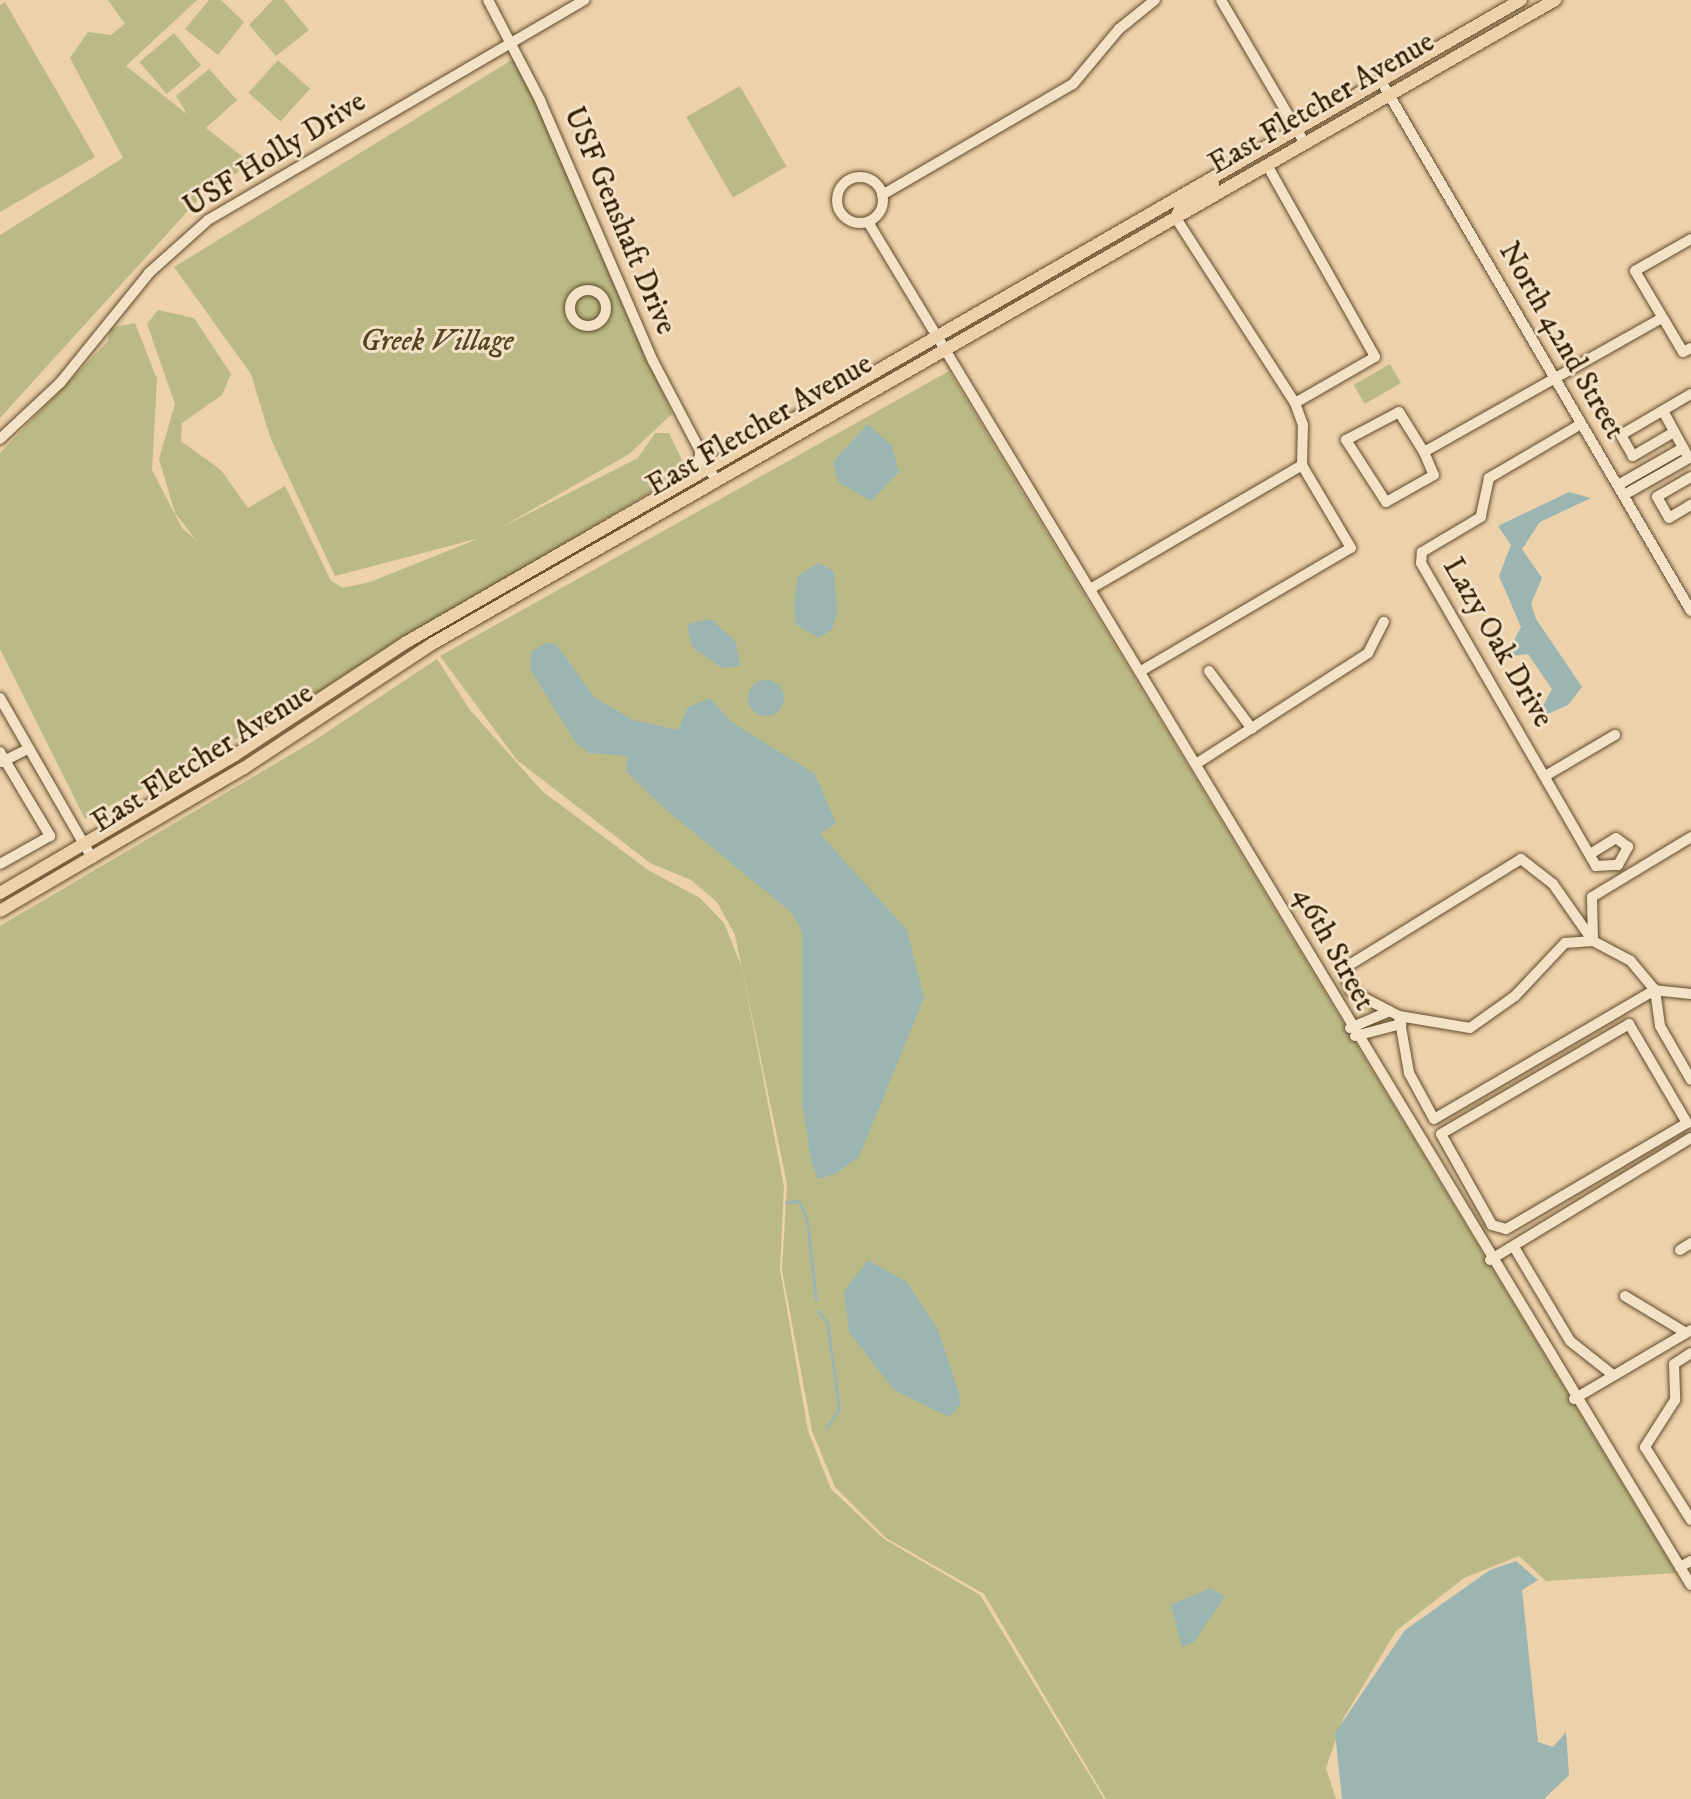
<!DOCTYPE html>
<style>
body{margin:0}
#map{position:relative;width:1691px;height:1799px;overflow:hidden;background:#ecd1aa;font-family:"IM FELL DW Pica",serif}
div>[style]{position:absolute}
.green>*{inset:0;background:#bbba86;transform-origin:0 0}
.water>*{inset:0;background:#9bb5b2}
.round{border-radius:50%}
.stream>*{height:3px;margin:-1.5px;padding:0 1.5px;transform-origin:1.5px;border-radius:1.5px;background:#9bb5b2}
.roads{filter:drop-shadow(0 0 2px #614b2a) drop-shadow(0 0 2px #614b2a)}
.minor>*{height:10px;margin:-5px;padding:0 5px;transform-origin:5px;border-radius:5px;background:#f3e1c8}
.minor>.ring{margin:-5px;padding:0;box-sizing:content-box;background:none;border:10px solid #f3e1c8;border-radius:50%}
.major>*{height:12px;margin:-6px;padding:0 6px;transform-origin:6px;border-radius:6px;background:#ecd1aa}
span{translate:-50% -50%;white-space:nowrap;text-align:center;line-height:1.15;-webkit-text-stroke:6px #f3e1c8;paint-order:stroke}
.street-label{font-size:30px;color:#331e00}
.park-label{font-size:30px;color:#554522;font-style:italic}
</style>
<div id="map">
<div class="green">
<i style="clip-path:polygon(108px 0,197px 0,126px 66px,187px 114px,176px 96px,209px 69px,237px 100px,206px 128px,252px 164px,206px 191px,0 418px,0 235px,123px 158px,70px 58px,88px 32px,111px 35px,125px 24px)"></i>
<i style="clip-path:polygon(209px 0,221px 0,244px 22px,218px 55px,185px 29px)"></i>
<i style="clip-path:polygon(273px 0,284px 0,309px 30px,276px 56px,249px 25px)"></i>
<i style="clip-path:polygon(5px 2px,95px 157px,0 212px,0 5px)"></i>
<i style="left:174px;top:33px;width:42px;height:45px;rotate:50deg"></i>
<i style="clip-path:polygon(518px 56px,672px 414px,629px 454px,502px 527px,638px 458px,655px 433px,669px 433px,683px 462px,673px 478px,302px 704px,85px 819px,0 649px,0 453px,108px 341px,110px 328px,135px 323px,157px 379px,152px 470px,182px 528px,196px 540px,175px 513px,159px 459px,175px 404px,147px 324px,158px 310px,194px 318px,231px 374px,222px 395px,182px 423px,181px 441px,221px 470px,248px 508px,285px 486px,331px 581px,343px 588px,370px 582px,480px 538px,335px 576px,270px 437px,251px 374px,174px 267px)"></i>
<i style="left:278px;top:60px;width:43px;height:44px;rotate:42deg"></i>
<i style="left:740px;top:86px;width:93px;height:62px;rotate:60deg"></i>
<i style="left:1390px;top:364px;width:22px;height:42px;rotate:60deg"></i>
<i style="clip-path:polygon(949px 371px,1676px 1573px,1546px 1581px,1519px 1556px,1464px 1578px,1396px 1631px,1343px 1719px,1326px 1768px,1336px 1799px,1106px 1799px,984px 1594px,886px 1538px,835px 1487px,812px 1431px,782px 1270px,787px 1184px,735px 935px,717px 902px,691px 880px,650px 863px,517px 760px,440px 656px)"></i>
<i style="clip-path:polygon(437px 659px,470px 710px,542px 791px,648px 870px,700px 898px,724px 923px,742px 968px,784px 1187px,780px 1269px,808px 1431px,831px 1489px,884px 1539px,980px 1595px,1104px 1799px,0 1799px,0 926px,312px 742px)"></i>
</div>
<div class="water">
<i style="clip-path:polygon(868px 424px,892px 446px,899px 472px,871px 501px,838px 482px,833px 462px)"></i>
<i style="clip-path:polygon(1569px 492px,1591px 498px,1540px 522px,1522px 549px,1542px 578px,1531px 604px,1536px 619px,1582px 687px,1568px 705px,1536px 719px,1552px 689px,1528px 654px,1505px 657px,1521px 627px,1499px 576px,1511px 545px,1498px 526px)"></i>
<i style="clip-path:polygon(818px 563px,834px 571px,837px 612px,832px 630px,818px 638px,796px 624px,794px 604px,798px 576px)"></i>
<i style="clip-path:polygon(711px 619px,736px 642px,740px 666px,722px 668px,692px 647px,687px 624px)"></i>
<i style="clip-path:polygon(545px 643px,556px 644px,594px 697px,633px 720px,678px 730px,688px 707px,710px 698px,730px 721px,815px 774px,836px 823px,820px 834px,907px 930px,924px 998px,859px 1157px,835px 1174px,818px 1179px,811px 1161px,802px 1104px,802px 931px,791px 912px,665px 809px,626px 771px,627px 756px,589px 753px,576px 743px,530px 669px,531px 652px)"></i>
<i class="round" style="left:748px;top:680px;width:36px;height:36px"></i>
<i style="clip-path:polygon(868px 1260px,907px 1282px,938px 1330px,959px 1393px,960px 1405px,949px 1417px,894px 1390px,849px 1332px,844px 1291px)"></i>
<i style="clip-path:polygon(1516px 1561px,1538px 1580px,1522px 1590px,1538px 1742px,1553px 1747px,1566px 1732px,1569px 1775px,1544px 1799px,1342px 1799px,1335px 1733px,1405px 1630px,1490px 1570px)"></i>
<i style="clip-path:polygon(1210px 1588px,1225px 1596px,1194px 1642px,1182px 1647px,1171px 1605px)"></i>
</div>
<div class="stream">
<i style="left:786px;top:1202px;width:13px;rotate:-4deg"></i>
<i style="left:799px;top:1201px;width:21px;rotate:67deg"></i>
<i style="left:807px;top:1220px;width:81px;rotate:83.6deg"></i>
<i style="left:818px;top:1311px;width:14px;rotate:51deg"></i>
<i style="left:827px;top:1322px;width:88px;rotate:82.1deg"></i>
<i style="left:839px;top:1409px;width:22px;rotate:124deg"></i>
</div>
<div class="roads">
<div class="minor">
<i style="left:488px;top:0;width:113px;rotate:62.5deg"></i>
<i style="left:540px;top:100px;width:284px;rotate:66.6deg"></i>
<i style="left:653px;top:361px;width:136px;rotate:62.3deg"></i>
<i style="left:1221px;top:0;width:167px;rotate:59.7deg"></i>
<i style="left:1381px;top:81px;width:614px;rotate:59.68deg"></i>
<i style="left:1267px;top:165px;width:220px;rotate:60.6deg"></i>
<i style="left:1375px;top:357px;width:92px;rotate:150.1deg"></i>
<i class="ring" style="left:837px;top:177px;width:36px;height:36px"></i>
<i style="left:882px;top:195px;width:221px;rotate:-30.2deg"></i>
<i style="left:1073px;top:84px;width:72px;rotate:-50.1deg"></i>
<i style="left:1119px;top:29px;width:46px;rotate:-38.9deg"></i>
<i style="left:868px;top:222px;width:1592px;rotate:58.88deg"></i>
<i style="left:1691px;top:239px;width:64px;rotate:150.3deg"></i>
<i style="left:1635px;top:271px;width:94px;rotate:59.3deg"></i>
<i style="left:1683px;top:352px;width:9px;rotate:-27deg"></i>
<i class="ring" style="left:570px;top:290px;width:26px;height:26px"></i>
<i style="left:1663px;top:411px;width:48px;rotate:61.3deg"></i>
<i style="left:1581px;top:424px;width:107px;rotate:149.6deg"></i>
<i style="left:1489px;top:478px;width:40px;rotate:102deg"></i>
<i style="left:1481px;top:517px;width:69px;rotate:149.3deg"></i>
<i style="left:1422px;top:552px;width:11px;rotate:95deg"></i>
<i style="left:1421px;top:563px;width:350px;rotate:60deg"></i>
<i style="left:1596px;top:866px;width:22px;rotate:-3deg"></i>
<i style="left:1618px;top:865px;width:21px;rotate:-61deg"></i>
<i style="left:1628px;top:847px;width:15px;rotate:-143deg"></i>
<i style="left:1616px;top:838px;width:28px;rotate:148deg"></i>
<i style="left:1674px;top:432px;width:48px;rotate:149.7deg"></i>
<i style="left:1633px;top:456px;width:24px;rotate:-120deg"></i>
<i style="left:1621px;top:435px;width:81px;rotate:-30.4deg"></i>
<i style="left:0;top:439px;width:82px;rotate:-43deg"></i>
<i style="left:60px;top:383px;width:141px;rotate:-51deg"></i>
<i style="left:149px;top:273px;width:79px;rotate:-41.9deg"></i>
<i style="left:208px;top:220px;width:436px;rotate:-30.3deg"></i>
<i style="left:1424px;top:452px;width:25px;rotate:67deg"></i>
<i style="left:1434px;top:475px;width:55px;rotate:150.6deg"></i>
<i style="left:1386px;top:502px;width:74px;rotate:-122.8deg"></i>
<i style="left:1346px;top:440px;width:60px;rotate:-27.8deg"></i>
<i style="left:1399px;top:412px;width:47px;rotate:58deg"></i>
<i style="left:1424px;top:452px;width:273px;rotate:-29.4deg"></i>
<i style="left:697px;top:476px;width:29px;rotate:-82deg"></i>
<i style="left:1691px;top:477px;width:39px;rotate:150deg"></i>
<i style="left:1657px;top:497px;width:24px;rotate:60deg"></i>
<i style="left:1669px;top:518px;width:26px;rotate:-31deg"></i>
<i style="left:1618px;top:485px;width:75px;rotate:-29.6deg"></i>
<i style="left:1624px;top:495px;width:75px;rotate:-29.6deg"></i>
<i style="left:1090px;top:589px;width:246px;rotate:-30.3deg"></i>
<i style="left:1302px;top:465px;width:40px;rotate:-88.6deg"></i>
<i style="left:1303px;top:425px;width:23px;rotate:-110deg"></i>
<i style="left:1295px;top:403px;width:220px;rotate:-122.8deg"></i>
<i style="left:1141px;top:671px;width:243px;rotate:-30.4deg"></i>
<i style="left:1351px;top:548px;width:96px;rotate:-120.6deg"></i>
<i style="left:1209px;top:671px;width:72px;rotate:53.4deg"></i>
<i style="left:0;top:698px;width:185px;rotate:60.1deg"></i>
<i style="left:0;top:752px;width:98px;rotate:59.2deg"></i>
<i style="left:50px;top:836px;width:57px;rotate:150.8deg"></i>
<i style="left:2px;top:762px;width:30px;rotate:-27deg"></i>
<i style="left:1196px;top:764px;width:205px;rotate:-32.8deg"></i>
<i style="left:1368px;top:653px;width:35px;rotate:-63deg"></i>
<i style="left:1547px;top:775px;width:79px;rotate:-30.5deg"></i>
<i style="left:1593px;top:939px;width:42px;rotate:-91.4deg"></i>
<i style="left:1592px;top:897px;width:116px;rotate:-31.2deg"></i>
<i style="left:1691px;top:994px;width:36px;rotate:-174deg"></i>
<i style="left:1655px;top:990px;width:38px;rotate:-130deg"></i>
<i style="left:1631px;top:961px;width:43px;rotate:-152.2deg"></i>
<i style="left:1593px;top:941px;width:70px;rotate:-125.1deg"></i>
<i style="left:1553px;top:884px;width:41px;rotate:-142deg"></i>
<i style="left:1521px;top:859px;width:209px;rotate:148.3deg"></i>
<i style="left:1343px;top:969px;width:23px;rotate:70deg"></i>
<i style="left:1351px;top:991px;width:54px;rotate:27.5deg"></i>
<i style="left:1399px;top:1016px;width:58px;rotate:80deg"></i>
<i style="left:1409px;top:1073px;width:52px;rotate:61.5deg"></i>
<i style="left:1434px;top:1119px;width:256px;rotate:-30.3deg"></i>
<i style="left:1655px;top:990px;width:36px;rotate:82deg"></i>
<i style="left:1660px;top:1026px;width:62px;rotate:60.1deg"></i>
<i style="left:1399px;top:1016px;width:72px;rotate:9.6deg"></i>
<i style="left:1470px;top:1028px;width:55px;rotate:-35.4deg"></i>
<i style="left:1515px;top:996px;width:73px;rotate:-46.7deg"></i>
<i style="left:1565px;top:943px;width:28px;rotate:-4deg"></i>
<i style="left:1629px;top:1024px;width:115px;rotate:59.6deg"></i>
<i style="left:1687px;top:1123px;width:210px;rotate:149.6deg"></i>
<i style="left:1506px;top:1229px;width:15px;rotate:-164deg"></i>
<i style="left:1492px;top:1225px;width:104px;rotate:-119.3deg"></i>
<i style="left:1441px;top:1134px;width:218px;rotate:-30.3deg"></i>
<i style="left:1350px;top:1028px;width:43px;rotate:-23deg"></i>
<i style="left:1355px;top:1036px;width:48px;rotate:-14.6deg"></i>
<i style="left:1514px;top:1247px;width:109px;rotate:59.2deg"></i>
<i style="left:1570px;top:1341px;width:55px;rotate:38.3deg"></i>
<i style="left:1680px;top:1250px;width:13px;rotate:-32deg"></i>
<i style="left:1490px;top:1260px;width:235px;rotate:-31.3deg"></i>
<i style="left:1625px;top:1296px;width:71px;rotate:31.2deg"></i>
<i style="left:1691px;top:1353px;width:20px;rotate:147deg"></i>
<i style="left:1674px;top:1364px;width:36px;rotate:88deg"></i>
<i style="left:1675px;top:1400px;width:56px;rotate:122.6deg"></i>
<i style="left:1645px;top:1447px;width:86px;rotate:57.8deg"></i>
<i style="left:1574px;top:1399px;width:136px;rotate:-30.5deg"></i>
<i style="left:1680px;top:1567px;width:13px;rotate:-29deg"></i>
</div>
<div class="major">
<i style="left:1176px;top:218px;width:15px;rotate:-67deg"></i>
<i style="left:1182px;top:204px;width:37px;rotate:-33deg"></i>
<i style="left:0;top:893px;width:273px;rotate:-30.4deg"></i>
<i style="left:235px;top:755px;width:204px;rotate:-33.4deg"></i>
<i style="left:405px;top:643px;width:1288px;rotate:-29.95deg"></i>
<i style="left:0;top:911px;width:283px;rotate:-30.4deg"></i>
<i style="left:244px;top:768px;width:225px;rotate:-33.4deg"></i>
<i style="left:432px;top:644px;width:1295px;rotate:-29.83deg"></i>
</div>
</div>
<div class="street-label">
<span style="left:1322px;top:104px;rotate:-30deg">East Fletcher Avenue</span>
<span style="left:275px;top:155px;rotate:-32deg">USF Holly Drive</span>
<span style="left:619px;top:221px;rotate:67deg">USF Genshaft Drive</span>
<span style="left:1561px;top:341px;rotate:60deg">North 42nd Street</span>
<span style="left:760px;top:426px;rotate:-30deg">East Fletcher Avenue</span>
<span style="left:1497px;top:643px;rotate:60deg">Lazy Oak Drive</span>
<span style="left:203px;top:759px;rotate:-32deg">East Fletcher Avenue</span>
<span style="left:1333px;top:949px;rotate:61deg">46th Street</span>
</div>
<div class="park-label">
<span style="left:437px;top:342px">Greek Village</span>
</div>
</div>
